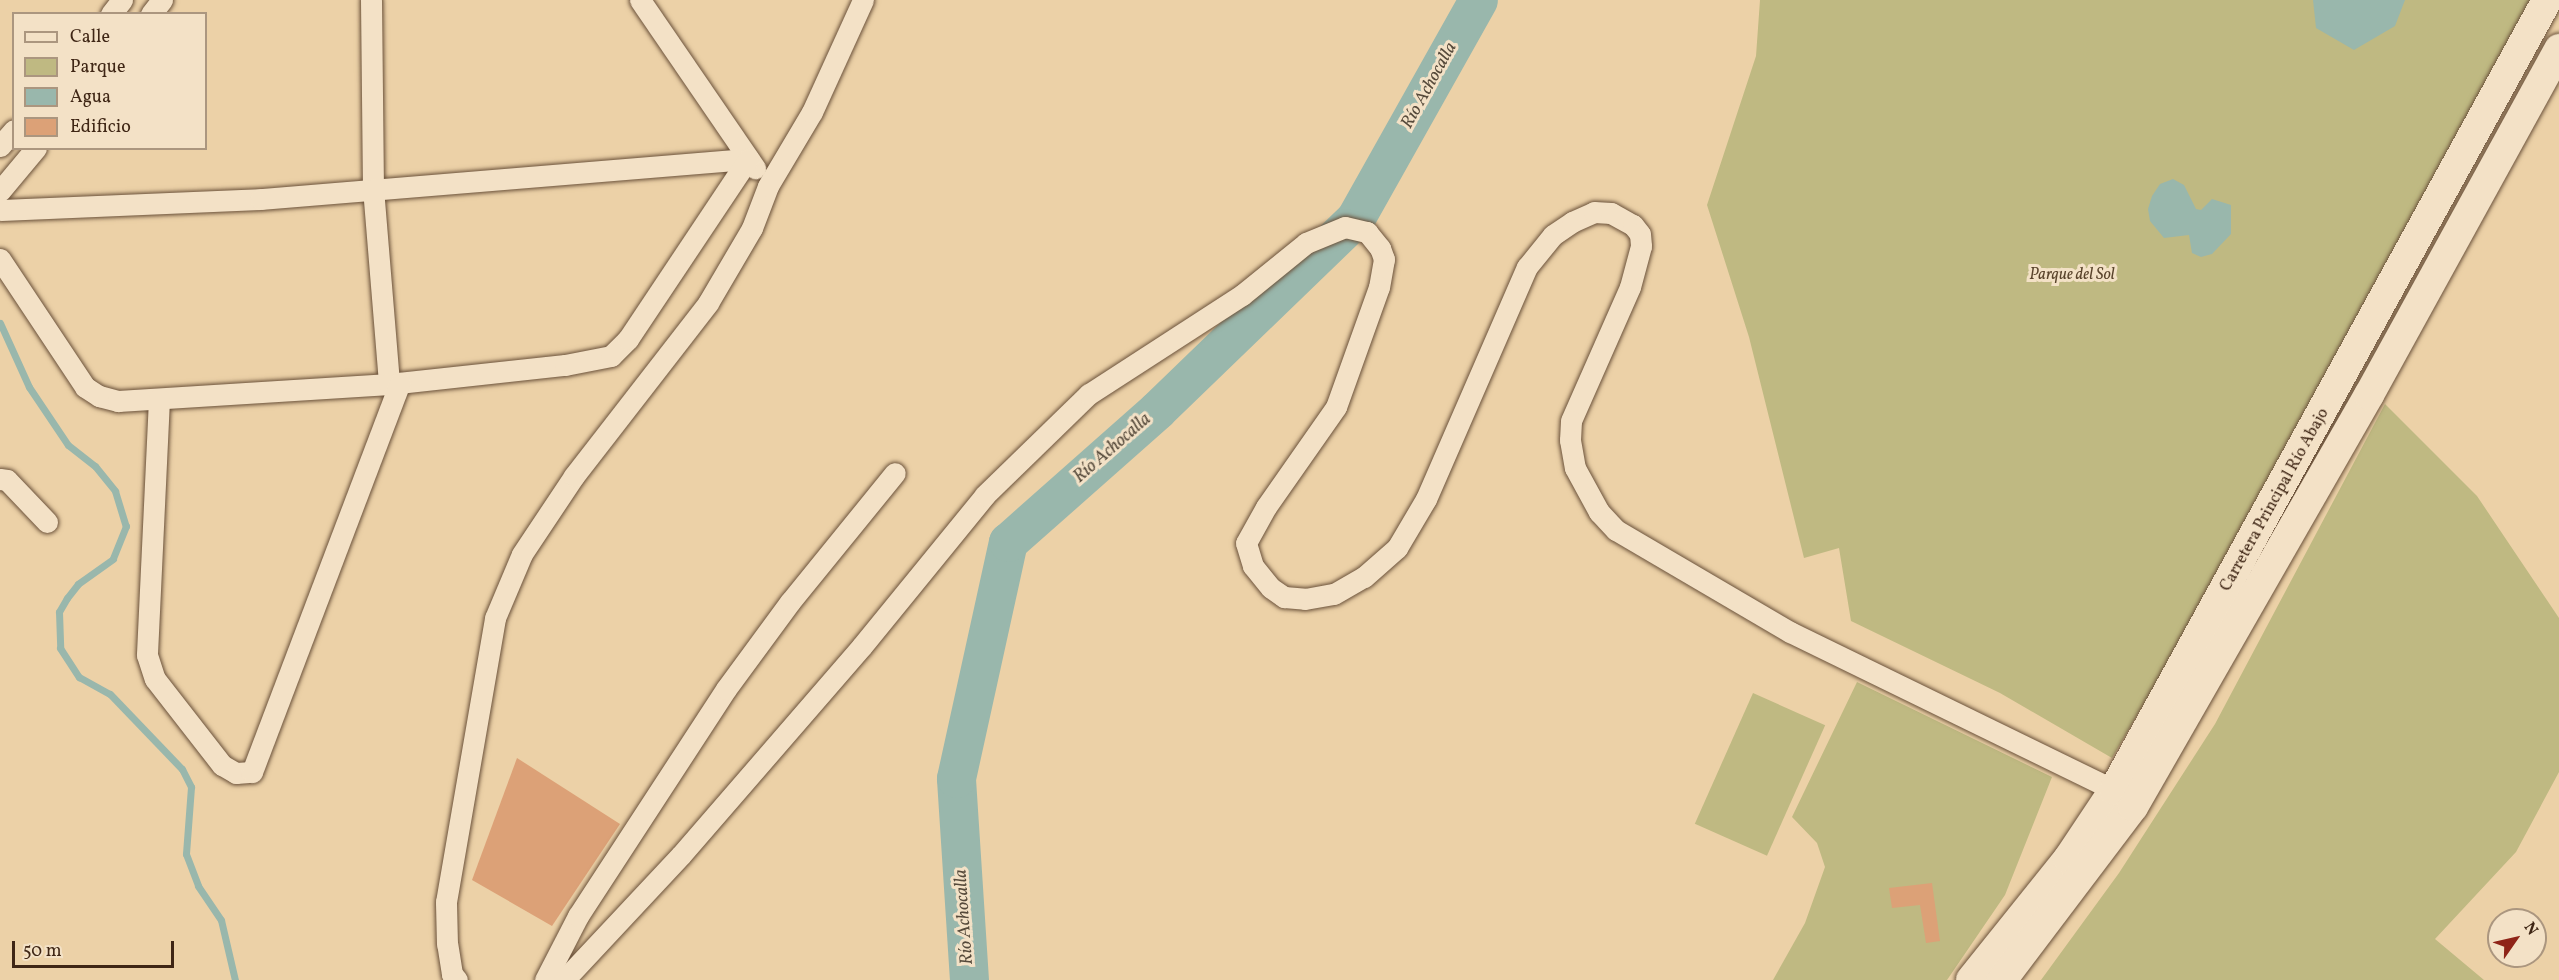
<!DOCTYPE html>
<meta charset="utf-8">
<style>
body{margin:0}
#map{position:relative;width:2559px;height:980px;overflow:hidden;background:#ecd1a7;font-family:Vollkorn,serif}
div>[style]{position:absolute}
.green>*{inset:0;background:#bfb982;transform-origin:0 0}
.water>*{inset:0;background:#99b7ac}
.stream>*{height:7px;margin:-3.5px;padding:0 3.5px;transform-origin:3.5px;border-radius:3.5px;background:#99b7ac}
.river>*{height:39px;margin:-19.5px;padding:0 19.5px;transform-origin:19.5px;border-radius:19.5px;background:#99b7ac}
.building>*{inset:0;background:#dca177}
.roads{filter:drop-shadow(0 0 2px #6a513a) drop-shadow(0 0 2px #6a513a)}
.street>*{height:21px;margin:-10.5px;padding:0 10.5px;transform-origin:10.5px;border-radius:10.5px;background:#f3e1c6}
.secondary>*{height:30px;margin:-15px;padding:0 15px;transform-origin:15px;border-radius:15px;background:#f3e1c6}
span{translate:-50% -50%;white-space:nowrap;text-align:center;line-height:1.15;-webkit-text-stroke:6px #f3e1c6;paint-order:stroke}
.park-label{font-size:16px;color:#59432b;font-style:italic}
.street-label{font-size:16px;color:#3f2615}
.water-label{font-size:18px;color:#564a3b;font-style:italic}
.legend{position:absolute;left:12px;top:12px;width:195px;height:138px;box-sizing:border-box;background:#f3e1c6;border:2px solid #ab967f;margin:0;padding:8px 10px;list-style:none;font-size:18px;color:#3f2615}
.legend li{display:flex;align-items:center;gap:12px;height:30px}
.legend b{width:30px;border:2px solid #ab967f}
.north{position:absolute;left:2487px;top:908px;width:60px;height:60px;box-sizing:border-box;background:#f3e1c6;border:2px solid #ab967f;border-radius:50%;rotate:56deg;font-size:16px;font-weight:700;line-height:24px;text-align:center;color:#3f2615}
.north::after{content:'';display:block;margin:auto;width:21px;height:27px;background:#8f2418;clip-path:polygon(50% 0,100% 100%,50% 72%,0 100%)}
.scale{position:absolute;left:12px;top:941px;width:162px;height:27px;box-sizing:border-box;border:3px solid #3f2615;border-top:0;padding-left:8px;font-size:18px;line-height:21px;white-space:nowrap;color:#3f2615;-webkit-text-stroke:4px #f3e1c6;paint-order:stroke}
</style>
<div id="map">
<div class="green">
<i style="clip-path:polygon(1760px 0,2532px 0,2271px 487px,2112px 758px,2000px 693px,1851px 621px,1839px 548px,1804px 558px,1749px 337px,1707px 205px,1756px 56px)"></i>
<i style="clip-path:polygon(2385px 404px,2477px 496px,2559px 618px,2559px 772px,2516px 852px,2435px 939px,2484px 980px,2041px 980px,2119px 873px,2215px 724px)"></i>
<i style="clip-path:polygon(1857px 682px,2052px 777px,2005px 895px,1947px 980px,1773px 980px,1805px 923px,1825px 867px,1817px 843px,1792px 817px)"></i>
<i style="left:1753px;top:693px;width:79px;height:143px;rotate:24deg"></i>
</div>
<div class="water">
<i style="clip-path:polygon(2313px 0,2405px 0,2395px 26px,2354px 50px,2316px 28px)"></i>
<i style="clip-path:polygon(2173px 179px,2184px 185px,2196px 209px,2201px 210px,2212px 199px,2231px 205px,2231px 234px,2212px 254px,2201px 257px,2192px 253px,2189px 235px,2164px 238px,2150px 221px,2148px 209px,2152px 196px,2160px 184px)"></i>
</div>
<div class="stream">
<i style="left:0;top:323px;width:70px;rotate:65.6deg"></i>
<i style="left:29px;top:387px;width:70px;rotate:56.1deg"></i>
<i style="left:68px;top:445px;width:34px;rotate:38deg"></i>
<i style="left:95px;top:466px;width:32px;rotate:51deg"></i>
<i style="left:115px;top:491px;width:37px;rotate:73deg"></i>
<i style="left:126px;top:526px;width:35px;rotate:112deg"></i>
<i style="left:113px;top:559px;width:43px;rotate:144.5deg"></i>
<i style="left:78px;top:584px;width:18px;rotate:128deg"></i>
<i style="left:67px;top:598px;width:16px;rotate:120deg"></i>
<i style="left:59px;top:612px;width:36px;rotate:88deg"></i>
<i style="left:60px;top:648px;width:35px;rotate:57deg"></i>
<i style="left:79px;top:677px;width:35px;rotate:29deg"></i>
<i style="left:110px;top:694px;width:104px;rotate:46.2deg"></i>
<i style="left:182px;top:769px;width:20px;rotate:63deg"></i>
<i style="left:191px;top:787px;width:67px;rotate:94.3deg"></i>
<i style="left:186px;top:854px;width:34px;rotate:69deg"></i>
<i style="left:198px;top:886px;width:41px;rotate:55.9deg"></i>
<i style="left:221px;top:920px;width:62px;rotate:76.9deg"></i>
</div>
<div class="river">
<i style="left:969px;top:980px;width:202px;rotate:-93.7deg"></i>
<i style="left:956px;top:778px;width:242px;rotate:-77.6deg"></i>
<i style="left:1008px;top:542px;width:199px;rotate:-41.5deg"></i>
<i style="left:1157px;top:410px;width:275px;rotate:-44deg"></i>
<i style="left:1355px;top:219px;width:251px;rotate:-60.7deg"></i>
</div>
<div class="building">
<i style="clip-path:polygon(517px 758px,620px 824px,552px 926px,472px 880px)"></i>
<i style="clip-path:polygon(1932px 883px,1940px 941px,1926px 943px,1920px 905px,1892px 908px,1889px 888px)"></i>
</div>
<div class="roads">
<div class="street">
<i style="left:371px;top:0;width:188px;rotate:89.4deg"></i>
<i style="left:373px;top:188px;width:197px;rotate:85.3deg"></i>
<i style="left:640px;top:0;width:204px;rotate:55.6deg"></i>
<i style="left:111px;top:14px;width:18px;rotate:-52deg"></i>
<i style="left:151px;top:14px;width:18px;rotate:-52deg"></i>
<i style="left:0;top:146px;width:21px;rotate:-49deg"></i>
<i style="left:0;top:191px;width:56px;rotate:-50.1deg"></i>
<i style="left:0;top:210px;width:261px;rotate:-2.4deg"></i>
<i style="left:261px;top:199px;width:489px;rotate:-4.7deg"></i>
<i style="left:0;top:259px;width:154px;rotate:56.4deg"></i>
<i style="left:85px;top:387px;width:17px;rotate:33deg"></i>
<i style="left:99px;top:396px;width:20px;rotate:15deg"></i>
<i style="left:118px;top:401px;width:272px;rotate:-3.6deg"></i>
<i style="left:389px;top:384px;width:177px;rotate:-6.2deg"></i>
<i style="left:565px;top:365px;width:47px;rotate:-11.1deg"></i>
<i style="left:611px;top:356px;width:24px;rotate:-45deg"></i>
<i style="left:628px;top:339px;width:216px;rotate:-56.3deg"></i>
<i style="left:159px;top:399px;width:256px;rotate:92.7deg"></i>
<i style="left:147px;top:655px;width:25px;rotate:72deg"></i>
<i style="left:155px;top:679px;width:109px;rotate:52.1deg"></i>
<i style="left:222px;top:765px;width:16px;rotate:30deg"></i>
<i style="left:236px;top:773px;width:16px;rotate:-4deg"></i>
<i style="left:252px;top:772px;width:416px;rotate:-69.2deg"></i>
<i style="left:0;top:479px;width:7px;rotate:8deg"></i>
<i style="left:7px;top:480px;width:58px;rotate:46.4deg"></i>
<i style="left:457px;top:980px;width:8px;rotate:-130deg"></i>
<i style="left:452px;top:974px;width:30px;rotate:-99deg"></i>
<i style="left:447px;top:944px;width:42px;rotate:-91.4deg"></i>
<i style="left:446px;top:902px;width:288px;rotate:-80.2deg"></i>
<i style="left:495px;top:618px;width:69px;rotate:-67.1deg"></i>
<i style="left:522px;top:554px;width:94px;rotate:-56.3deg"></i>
<i style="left:574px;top:476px;width:219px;rotate:-52.2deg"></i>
<i style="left:708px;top:303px;width:87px;rotate:-59.6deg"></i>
<i style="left:752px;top:228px;width:45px;rotate:-69.1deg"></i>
<i style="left:768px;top:186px;width:86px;rotate:-59.3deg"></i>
<i style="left:812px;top:112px;width:123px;rotate:-65.5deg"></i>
<i style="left:545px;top:980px;width:72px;rotate:-62.7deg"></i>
<i style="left:578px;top:916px;width:271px;rotate:-56.9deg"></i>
<i style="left:726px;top:689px;width:108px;rotate:-53.7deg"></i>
<i style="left:790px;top:602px;width:166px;rotate:-50.9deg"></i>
<i style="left:564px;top:980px;width:171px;rotate:-46.9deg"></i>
<i style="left:681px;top:855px;width:276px;rotate:-49.1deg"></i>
<i style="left:862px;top:646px;width:195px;rotate:-50.8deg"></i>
<i style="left:985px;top:495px;width:145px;rotate:-44.2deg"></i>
<i style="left:1089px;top:394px;width:182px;rotate:-32.9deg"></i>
<i style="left:1242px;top:295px;width:82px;rotate:-39.1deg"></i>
<i style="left:1306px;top:243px;width:42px;rotate:-22.3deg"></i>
<i style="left:1345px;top:227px;width:23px;rotate:13deg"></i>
<i style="left:1367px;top:232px;width:21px;rotate:51deg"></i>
<i style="left:1380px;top:248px;width:12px;rotate:70deg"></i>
<i style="left:1384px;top:259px;width:28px;rotate:100deg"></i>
<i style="left:1379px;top:287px;width:127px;rotate:109.7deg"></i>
<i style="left:1336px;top:407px;width:122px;rotate:125deg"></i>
<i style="left:1266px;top:507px;width:41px;rotate:119.1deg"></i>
<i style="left:1246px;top:543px;width:24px;rotate:73deg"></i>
<i style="left:1253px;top:566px;width:28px;rotate:51deg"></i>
<i style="left:1271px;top:588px;width:16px;rotate:35deg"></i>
<i style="left:1284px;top:597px;width:21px;rotate:5deg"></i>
<i style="left:1305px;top:599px;width:29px;rotate:-10deg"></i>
<i style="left:1334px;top:594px;width:34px;rotate:-30deg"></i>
<i style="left:1364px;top:577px;width:44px;rotate:-41.3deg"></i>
<i style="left:1397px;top:548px;width:57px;rotate:-59.4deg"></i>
<i style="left:1426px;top:499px;width:253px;rotate:-66.5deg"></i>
<i style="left:1527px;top:267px;width:41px;rotate:-50.9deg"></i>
<i style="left:1553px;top:235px;width:23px;rotate:-34deg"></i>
<i style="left:1572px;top:222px;width:24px;rotate:-24deg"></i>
<i style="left:1594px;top:212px;width:17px;rotate:3deg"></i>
<i style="left:1611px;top:213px;width:25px;rotate:29deg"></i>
<i style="left:1633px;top:225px;width:11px;rotate:52deg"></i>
<i style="left:1640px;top:234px;width:12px;rotate:85deg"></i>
<i style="left:1641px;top:246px;width:42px;rotate:105deg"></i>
<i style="left:1630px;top:287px;width:146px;rotate:113.8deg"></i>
<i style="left:1571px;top:421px;width:19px;rotate:93deg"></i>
<i style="left:1570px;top:440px;width:28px;rotate:80deg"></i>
<i style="left:1575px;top:468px;width:50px;rotate:61.4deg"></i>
<i style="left:1599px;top:512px;width:25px;rotate:47deg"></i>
<i style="left:1616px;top:530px;width:202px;rotate:30.4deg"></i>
<i style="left:1790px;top:632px;width:360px;rotate:26deg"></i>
</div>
<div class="secondary">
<i style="left:1971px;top:980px;width:155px;rotate:-51.3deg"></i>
<i style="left:2068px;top:859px;width:83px;rotate:-56.3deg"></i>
<i style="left:2114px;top:790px;width:901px;rotate:-61.27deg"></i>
<i style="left:2002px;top:980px;width:217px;rotate:-52.9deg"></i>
<i style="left:2133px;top:807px;width:475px;rotate:-60.2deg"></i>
<i style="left:2369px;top:395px;width:395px;rotate:-61.2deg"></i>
</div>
</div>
<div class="park-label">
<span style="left:2072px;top:275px">Parque del Sol</span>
</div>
<div class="street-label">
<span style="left:2275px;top:500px;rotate:-61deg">Carretera Principal Río Abajo</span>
</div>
<div class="water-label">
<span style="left:1430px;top:86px;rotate:-61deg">Río Achocalla</span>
<span style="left:1113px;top:449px;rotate:-41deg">Río Achocalla</span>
<span style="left:965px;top:917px;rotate:-94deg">Río Achocalla</span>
</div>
<ul class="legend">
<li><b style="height:8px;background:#f3e1c6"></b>Calle</li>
<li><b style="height:16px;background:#bfb982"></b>Parque</li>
<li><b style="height:16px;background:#99b7ac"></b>Agua</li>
<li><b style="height:16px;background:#dca177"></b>Edificio</li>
</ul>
<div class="north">N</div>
<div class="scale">50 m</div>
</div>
